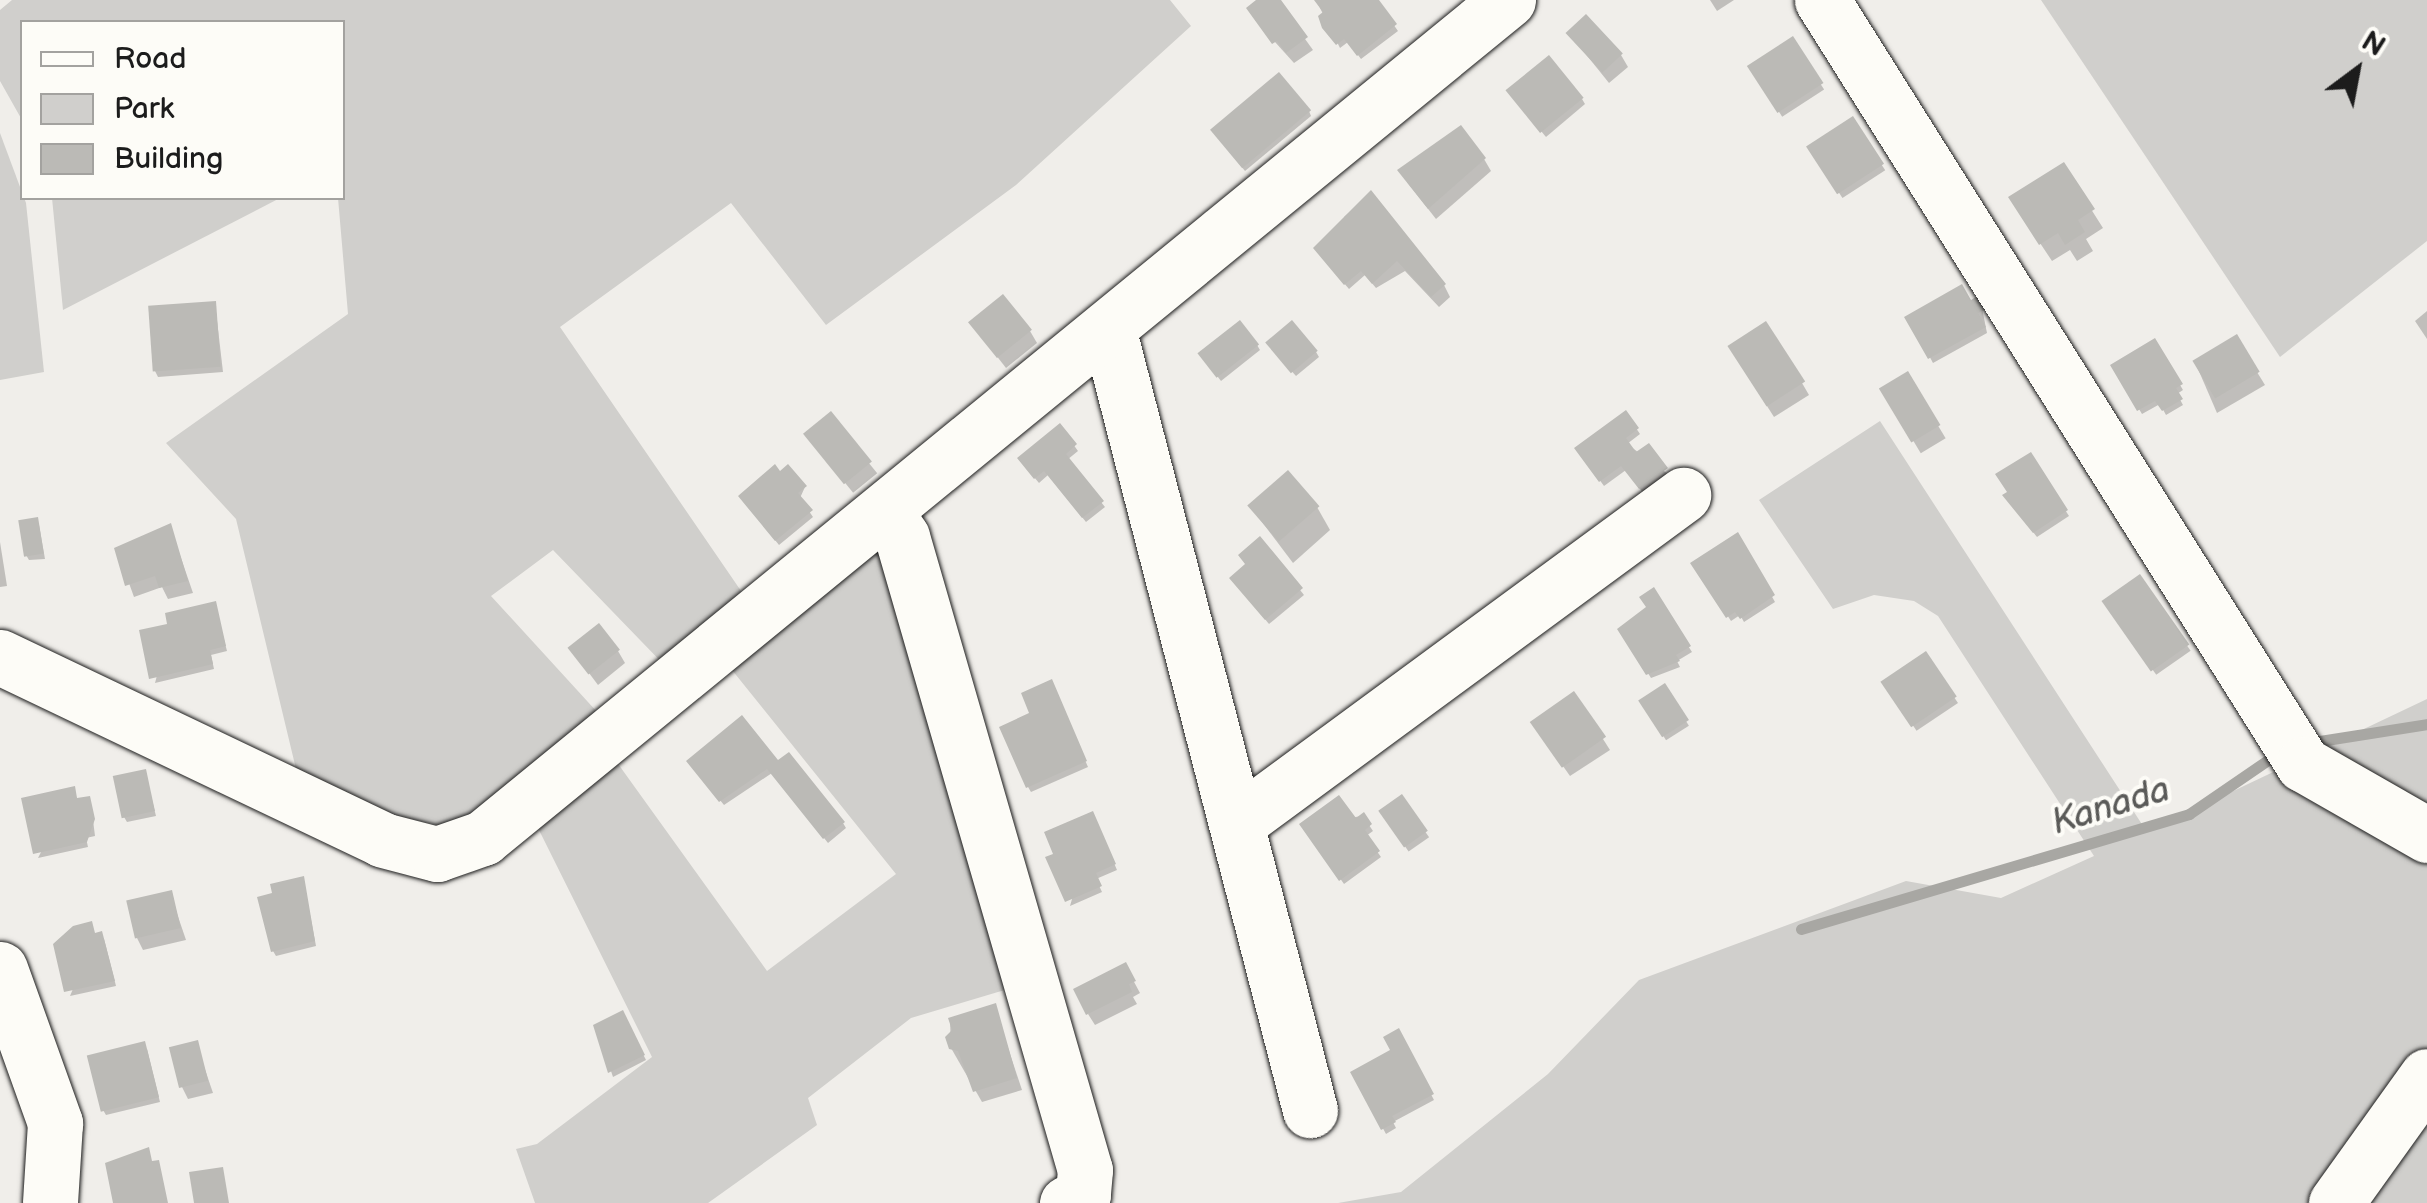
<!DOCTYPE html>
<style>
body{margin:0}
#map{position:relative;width:2427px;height:1203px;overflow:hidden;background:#f0eeea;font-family:"Balsamiq Sans",sans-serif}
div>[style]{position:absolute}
.green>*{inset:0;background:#d0cfcc}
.shadow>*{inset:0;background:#0003;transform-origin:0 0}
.stream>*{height:11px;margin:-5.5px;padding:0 5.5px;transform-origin:5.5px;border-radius:5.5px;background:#a8a7a3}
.building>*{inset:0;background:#bbbab6;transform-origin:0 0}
.roads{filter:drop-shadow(0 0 2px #1c1c1c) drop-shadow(0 0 2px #1c1c1c)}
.minor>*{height:55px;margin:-27.5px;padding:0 27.5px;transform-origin:27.5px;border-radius:27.5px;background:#fdfcf7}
span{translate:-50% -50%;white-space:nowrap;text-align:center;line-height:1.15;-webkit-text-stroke:8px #fdfcf7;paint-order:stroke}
.water-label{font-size:35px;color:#5b5b59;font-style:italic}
.legend{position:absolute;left:20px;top:20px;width:325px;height:180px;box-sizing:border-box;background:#fdfcf7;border:2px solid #a3a29f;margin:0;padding:12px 18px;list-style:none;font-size:30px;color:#1c1c1c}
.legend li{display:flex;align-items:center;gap:20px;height:50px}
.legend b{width:50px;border:2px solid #a3a29f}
.north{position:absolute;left:2307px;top:20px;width:100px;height:100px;-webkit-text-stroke:8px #fdfcf7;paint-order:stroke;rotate:32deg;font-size:28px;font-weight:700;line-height:40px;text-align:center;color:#1c1c1c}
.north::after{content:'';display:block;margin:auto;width:35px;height:45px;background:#1c1c1c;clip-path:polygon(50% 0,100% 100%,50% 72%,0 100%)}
</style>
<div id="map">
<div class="green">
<i style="clip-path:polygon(12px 0,1170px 0,1191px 26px,1016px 185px,826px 325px,731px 203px,560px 327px,750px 604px,670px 671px,553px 550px,491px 596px,609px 725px,456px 829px,385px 813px,296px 769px,236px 519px,166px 443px,348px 314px,338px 198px,342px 22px,22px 22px,22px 120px,0 81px,0 10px)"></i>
<i style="clip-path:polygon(2041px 0,2427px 0,2427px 241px,2280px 357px)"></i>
<i style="clip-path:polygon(0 133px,26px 203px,44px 372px,0 380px)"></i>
<i style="clip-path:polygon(52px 198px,280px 198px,63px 310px)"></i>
<i style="clip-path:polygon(1880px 421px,2147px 832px,2427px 699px,2427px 1203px,1338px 1203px,1401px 1192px,1548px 1074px,1639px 980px,1906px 881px,2001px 898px,2094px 856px,1938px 616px,1914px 601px,1874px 595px,1833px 609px,1759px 500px)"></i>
<i style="clip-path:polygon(882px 545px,1018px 986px,911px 1018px,808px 1098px,817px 1125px,708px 1203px,535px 1203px,516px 1149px,537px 1144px,652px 1057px,537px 826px,616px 761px,767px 971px,896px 874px,732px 670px)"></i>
</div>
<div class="shadow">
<i style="clip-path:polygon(1260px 0,1277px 0,1313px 50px,1294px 63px,1255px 20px)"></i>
<i style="clip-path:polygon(1316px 0,1376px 0,1398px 31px,1361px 59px,1348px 42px,1340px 48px)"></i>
<i style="clip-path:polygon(1710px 0,1734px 0,1717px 11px)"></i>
<i style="clip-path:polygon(1568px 32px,1621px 55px,1628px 67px,1609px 83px)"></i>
<i style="left:1792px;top:40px;width:59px;height:50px;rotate:57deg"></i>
<i style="clip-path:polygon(1512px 96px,1582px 99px,1585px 104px,1546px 137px)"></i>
<i style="clip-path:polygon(1309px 111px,1311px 116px,1245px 171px,1215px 134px)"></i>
<i style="left:1852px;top:119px;width:61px;height:51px;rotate:57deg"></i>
<i style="clip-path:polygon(1484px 159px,1491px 171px,1436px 219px,1407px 182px)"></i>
<i style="clip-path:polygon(2063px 165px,2103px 228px,2086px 239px,2093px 251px,2077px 261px,2070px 250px,2052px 261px,2022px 216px)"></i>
<i style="clip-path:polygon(1371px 194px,1444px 285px,1450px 297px,1439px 307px,1405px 271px,1376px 288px,1365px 275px,1349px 289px,1319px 254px,1347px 222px,1344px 217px)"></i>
<i style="clip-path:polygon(215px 303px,223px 372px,158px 377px,155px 371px)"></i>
<i style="clip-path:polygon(1970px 303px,1981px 303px,1987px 333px,1933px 363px,1908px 317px)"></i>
<i style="clip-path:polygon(2427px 311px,2427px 339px,2415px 321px)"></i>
<i style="clip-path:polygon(971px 323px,1030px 331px,1037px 343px,1006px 368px)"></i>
<i style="clip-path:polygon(2236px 338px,2265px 385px,2217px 413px,2195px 362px)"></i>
<i style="clip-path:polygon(2154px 341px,2183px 390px,2177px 394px,2183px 405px,2166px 415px,2160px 404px,2142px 414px,2113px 366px)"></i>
<i style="clip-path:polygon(1257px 345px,1260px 350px,1221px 381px,1204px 359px)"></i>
<i style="clip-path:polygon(1271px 348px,1316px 352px,1319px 357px,1296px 376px)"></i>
<i style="clip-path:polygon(1737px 359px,1802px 383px,1809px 395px,1774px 417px)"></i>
<i style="left:1907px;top:374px;width:75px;height:29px;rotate:59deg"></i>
<i style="clip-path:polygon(1626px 413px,1640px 434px,1627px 444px,1668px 474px,1643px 493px,1626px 470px,1604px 486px,1580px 453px)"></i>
<i style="left:830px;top:415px;width:75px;height:31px;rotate:51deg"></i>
<i style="clip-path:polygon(1060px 426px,1078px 451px,1067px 460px,1105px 507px,1086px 522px,1048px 475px,1039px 483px,1023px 464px)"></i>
<i style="clip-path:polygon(2030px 455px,2069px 516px,2037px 537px,2008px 501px)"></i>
<i style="clip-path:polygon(805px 487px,800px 498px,813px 517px,779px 545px,744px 502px)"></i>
<i style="clip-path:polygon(1250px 506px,1317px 507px,1330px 530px,1293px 563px)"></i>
<i style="clip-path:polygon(39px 525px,45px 559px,29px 560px,26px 555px)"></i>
<i style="clip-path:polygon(170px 526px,193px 593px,168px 599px,162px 587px,134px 597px,117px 550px)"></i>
<i style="clip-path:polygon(1738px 536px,1775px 602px,1744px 622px,1740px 615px,1731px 621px,1694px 564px)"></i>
<i style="clip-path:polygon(1260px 539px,1304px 595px,1269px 624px,1235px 583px)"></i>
<i style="clip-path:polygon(0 542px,7px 586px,0 587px)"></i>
<i style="left:2139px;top:577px;width:90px;height:42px;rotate:55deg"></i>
<i style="clip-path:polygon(1653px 591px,1692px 652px,1677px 661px,1680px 667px,1651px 678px,1621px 630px,1649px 608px)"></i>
<i style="clip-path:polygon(215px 604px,227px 651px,211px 655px,214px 669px,155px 683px,170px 626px)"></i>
<i style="clip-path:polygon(571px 649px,618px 651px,625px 663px,598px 685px)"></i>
<i style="left:1925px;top:654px;width:59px;height:50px;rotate:56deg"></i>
<i style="left:1664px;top:686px;width:47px;height:27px;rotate:58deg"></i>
<i style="clip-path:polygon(1054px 688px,1088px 767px,1031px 792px,1028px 787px)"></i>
<i style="clip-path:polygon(1539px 732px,1603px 739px,1610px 750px,1570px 776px)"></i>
<i style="clip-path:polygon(778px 764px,843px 823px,846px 828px,828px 843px,772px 773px,724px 805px,692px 766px)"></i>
<i style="clip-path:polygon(145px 772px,156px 816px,127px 822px,124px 817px)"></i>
<i style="clip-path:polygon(73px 789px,78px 801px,91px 804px,95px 836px,86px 838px,88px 847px,38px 858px)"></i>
<i style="left:1401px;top:797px;width:49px;height:25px;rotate:55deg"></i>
<i style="clip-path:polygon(1363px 816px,1373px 831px,1366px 836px,1381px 857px,1344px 884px,1302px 824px)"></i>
<i style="clip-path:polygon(1095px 819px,1117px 870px,1096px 879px,1102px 892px,1070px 906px)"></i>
<i style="clip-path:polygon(303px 878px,316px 946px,276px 956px,273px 951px)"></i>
<i style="clip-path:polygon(170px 893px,186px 940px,143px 950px,137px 938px)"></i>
<i style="clip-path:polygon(95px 936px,104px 939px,116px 986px,70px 996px)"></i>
<i style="clip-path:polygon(1125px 965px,1140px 993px,1133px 997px,1137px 1004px,1095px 1025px,1088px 1014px)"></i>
<i style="clip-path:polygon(994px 1006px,1022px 1090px,982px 1102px,951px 1048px,950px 1020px)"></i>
<i style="clip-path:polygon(622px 1013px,646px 1060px,613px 1077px,596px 1026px)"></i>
<i style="clip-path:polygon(1398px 1032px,1434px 1100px,1393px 1122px,1396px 1128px,1386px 1134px,1353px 1073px,1394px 1051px)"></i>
<i style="clip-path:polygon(196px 1043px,213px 1093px,188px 1099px,182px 1087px)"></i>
<i style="clip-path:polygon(147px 1049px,160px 1102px,106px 1115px,103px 1110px)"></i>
</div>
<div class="stream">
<i style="left:2307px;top:743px;width:121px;rotate:-9deg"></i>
<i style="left:1801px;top:929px;width:405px;rotate:-16.5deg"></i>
<i style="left:2189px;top:814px;width:112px;rotate:-34.4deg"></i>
</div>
<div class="building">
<i style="clip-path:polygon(1256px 0,1281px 0,1308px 37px,1286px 53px,1277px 41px,1272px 44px,1246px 8px)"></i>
<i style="clip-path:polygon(1314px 0,1379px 0,1397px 24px,1357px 56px,1344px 39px,1336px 45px,1322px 28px,1318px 16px,1323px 12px)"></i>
<i style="left:1586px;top:14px;width:54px;height:28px;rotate:47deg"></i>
<i style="left:1793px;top:36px;width:56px;height:55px;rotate:57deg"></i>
<i style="left:1549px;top:55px;width:55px;height:56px;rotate:51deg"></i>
<i style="left:1279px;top:72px;width:50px;height:90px;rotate:50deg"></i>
<i style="left:1853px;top:116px;width:57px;height:56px;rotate:57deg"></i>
<i style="clip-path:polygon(1461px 125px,1486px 158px,1428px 209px,1397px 170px)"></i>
<i style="clip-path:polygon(2064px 162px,2095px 209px,2078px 220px,2085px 232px,2065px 245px,2058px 233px,2039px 245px,2008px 197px)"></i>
<i style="clip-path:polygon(1371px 190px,1446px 284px,1431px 297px,1397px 261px,1372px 284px,1361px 271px,1344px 285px,1313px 248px)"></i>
<i style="clip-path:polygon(1962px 284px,1971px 300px,1979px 295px,1987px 309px,1978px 313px,1986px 327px,1928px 359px,1904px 317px)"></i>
<i style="left:1003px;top:294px;width:46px;height:45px;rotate:51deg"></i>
<i style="left:216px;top:301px;width:66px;height:68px;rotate:86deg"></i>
<i style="left:1240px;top:320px;width:31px;height:54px;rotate:52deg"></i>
<i style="left:1292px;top:320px;width:40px;height:35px;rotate:50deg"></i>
<i style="left:1766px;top:321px;width:72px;height:46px;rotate:57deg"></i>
<i style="left:2237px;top:334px;width:44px;height:52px;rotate:59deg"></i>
<i style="clip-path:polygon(2155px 338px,2183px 384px,2176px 388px,2183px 399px,2162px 411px,2155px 401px,2137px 411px,2110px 365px)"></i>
<i style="left:1908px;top:371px;width:63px;height:34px;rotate:59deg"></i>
<i style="clip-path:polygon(1626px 410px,1639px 428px,1626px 438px,1636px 452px,1649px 443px,1668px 468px,1639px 489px,1621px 466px,1599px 482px,1574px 448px)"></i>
<i style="left:831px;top:411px;width:65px;height:36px;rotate:51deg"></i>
<i style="clip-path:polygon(1060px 423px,1077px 444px,1066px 454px,1104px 501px,1082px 518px,1044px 471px,1034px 479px,1017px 458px)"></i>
<i style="clip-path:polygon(2031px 452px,2068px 510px,2033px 533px,2002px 495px,2007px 492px,1995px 474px)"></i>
<i style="clip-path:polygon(775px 464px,780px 471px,788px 464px,807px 486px,798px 493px,813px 510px,775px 541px,738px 496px)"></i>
<i style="left:1288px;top:470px;width:48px;height:54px;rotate:49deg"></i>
<i style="left:38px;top:517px;width:37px;height:20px;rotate:81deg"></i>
<i style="clip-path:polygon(171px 523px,188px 581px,159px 588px,155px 576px,125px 586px,114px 548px)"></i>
<i style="clip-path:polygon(1738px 532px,1775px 595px,1740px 619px,1735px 612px,1726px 618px,1690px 563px)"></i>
<i style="clip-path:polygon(1260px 536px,1303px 588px,1265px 620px,1229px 578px,1245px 564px,1238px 555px)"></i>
<i style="left:2140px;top:574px;width:86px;height:47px;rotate:55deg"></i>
<i style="clip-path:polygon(1654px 587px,1691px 646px,1676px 655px,1680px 661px,1646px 675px,1617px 629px,1646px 607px,1639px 597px)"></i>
<i style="clip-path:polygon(216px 601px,226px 646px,210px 650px,213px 664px,149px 679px,139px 630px,167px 624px,165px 613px)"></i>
<i style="left:599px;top:623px;width:34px;height:40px;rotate:52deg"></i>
<i style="left:1926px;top:651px;width:55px;height:55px;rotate:56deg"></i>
<i style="clip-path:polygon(1052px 679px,1087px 761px,1026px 788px,999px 727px,1029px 713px,1021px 693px)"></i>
<i style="left:1665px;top:683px;width:44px;height:32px;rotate:57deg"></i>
<i style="left:1574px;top:691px;width:56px;height:54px;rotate:55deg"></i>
<i style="clip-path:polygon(742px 715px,778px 760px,789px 752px,845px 822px,823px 839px,767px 769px,719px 802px,686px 761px)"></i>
<i style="left:146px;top:769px;width:43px;height:34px;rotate:78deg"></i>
<i style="clip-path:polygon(75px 786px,77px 798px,90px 796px,95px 819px,87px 842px,33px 854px,21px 798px)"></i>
<i style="left:1402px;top:794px;width:45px;height:29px;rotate:55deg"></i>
<i style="clip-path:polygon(1339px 795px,1356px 818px,1364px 812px,1372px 824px,1365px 830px,1380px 851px,1339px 881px,1299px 824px)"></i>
<i style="clip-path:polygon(1093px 811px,1116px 864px,1096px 873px,1102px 886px,1065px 902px,1045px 857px,1053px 854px,1044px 832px)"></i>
<i style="clip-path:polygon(304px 876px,315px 941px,271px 952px,257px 897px,272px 893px,270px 884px)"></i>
<i style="left:172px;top:890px;width:39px;height:47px;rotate:77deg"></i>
<i style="clip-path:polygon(92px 921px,95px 933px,102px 931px,115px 981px,64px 992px,53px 944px,73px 926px)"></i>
<i style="clip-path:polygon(1126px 962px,1136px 981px,1129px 984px,1132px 992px,1086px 1015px,1073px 989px)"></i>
<i style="clip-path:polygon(996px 1003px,1017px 1078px,973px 1092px,958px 1051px,949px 1049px,945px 1037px,952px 1030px,948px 1018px)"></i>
<i style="clip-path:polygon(623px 1010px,645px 1055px,608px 1073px,593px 1025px)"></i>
<i style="clip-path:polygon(1399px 1028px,1434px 1094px,1392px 1116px,1396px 1122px,1381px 1130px,1350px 1072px,1390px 1050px,1383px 1037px)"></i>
<i style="left:198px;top:1040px;width:42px;height:30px;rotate:76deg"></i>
<i style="left:145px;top:1041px;width:58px;height:60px;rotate:76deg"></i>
<i style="clip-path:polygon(149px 1147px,152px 1161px,159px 1160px,168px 1203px,113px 1203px,105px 1163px)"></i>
<i style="clip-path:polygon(223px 1167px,229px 1203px,194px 1203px,189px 1172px)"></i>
</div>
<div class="roads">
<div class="minor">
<i style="left:1822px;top:0;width:903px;rotate:57.81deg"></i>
<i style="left:2303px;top:764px;width:143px;rotate:29.8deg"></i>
<i style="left:1108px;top:328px;width:808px;rotate:75.52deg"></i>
<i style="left:885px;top:511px;width:31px;rotate:57deg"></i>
<i style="left:902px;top:537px;width:659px;rotate:73.88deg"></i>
<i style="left:1085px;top:1170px;width:25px;rotate:95deg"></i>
<i style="left:1083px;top:1195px;width:18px;rotate:153deg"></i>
<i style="left:0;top:657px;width:424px;rotate:25.5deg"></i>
<i style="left:383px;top:840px;width:56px;rotate:14.5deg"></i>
<i style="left:437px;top:854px;width:49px;rotate:-19.2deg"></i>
<i style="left:483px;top:838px;width:1324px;rotate:-39.27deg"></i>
<i style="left:1237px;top:823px;width:554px;rotate:-36.33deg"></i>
<i style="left:0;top:969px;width:164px;rotate:70.3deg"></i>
<i style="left:55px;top:1123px;width:80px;rotate:93.6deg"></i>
<i style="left:2336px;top:1203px;width:156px;rotate:-54.4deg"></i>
</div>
</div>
<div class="water-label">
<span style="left:2111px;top:807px;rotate:-17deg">Kanada</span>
</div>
<ul class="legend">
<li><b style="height:12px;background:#fdfcf7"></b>Road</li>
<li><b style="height:28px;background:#d0cfcc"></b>Park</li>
<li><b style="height:28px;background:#bbbab6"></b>Building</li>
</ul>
<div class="north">N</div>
</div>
